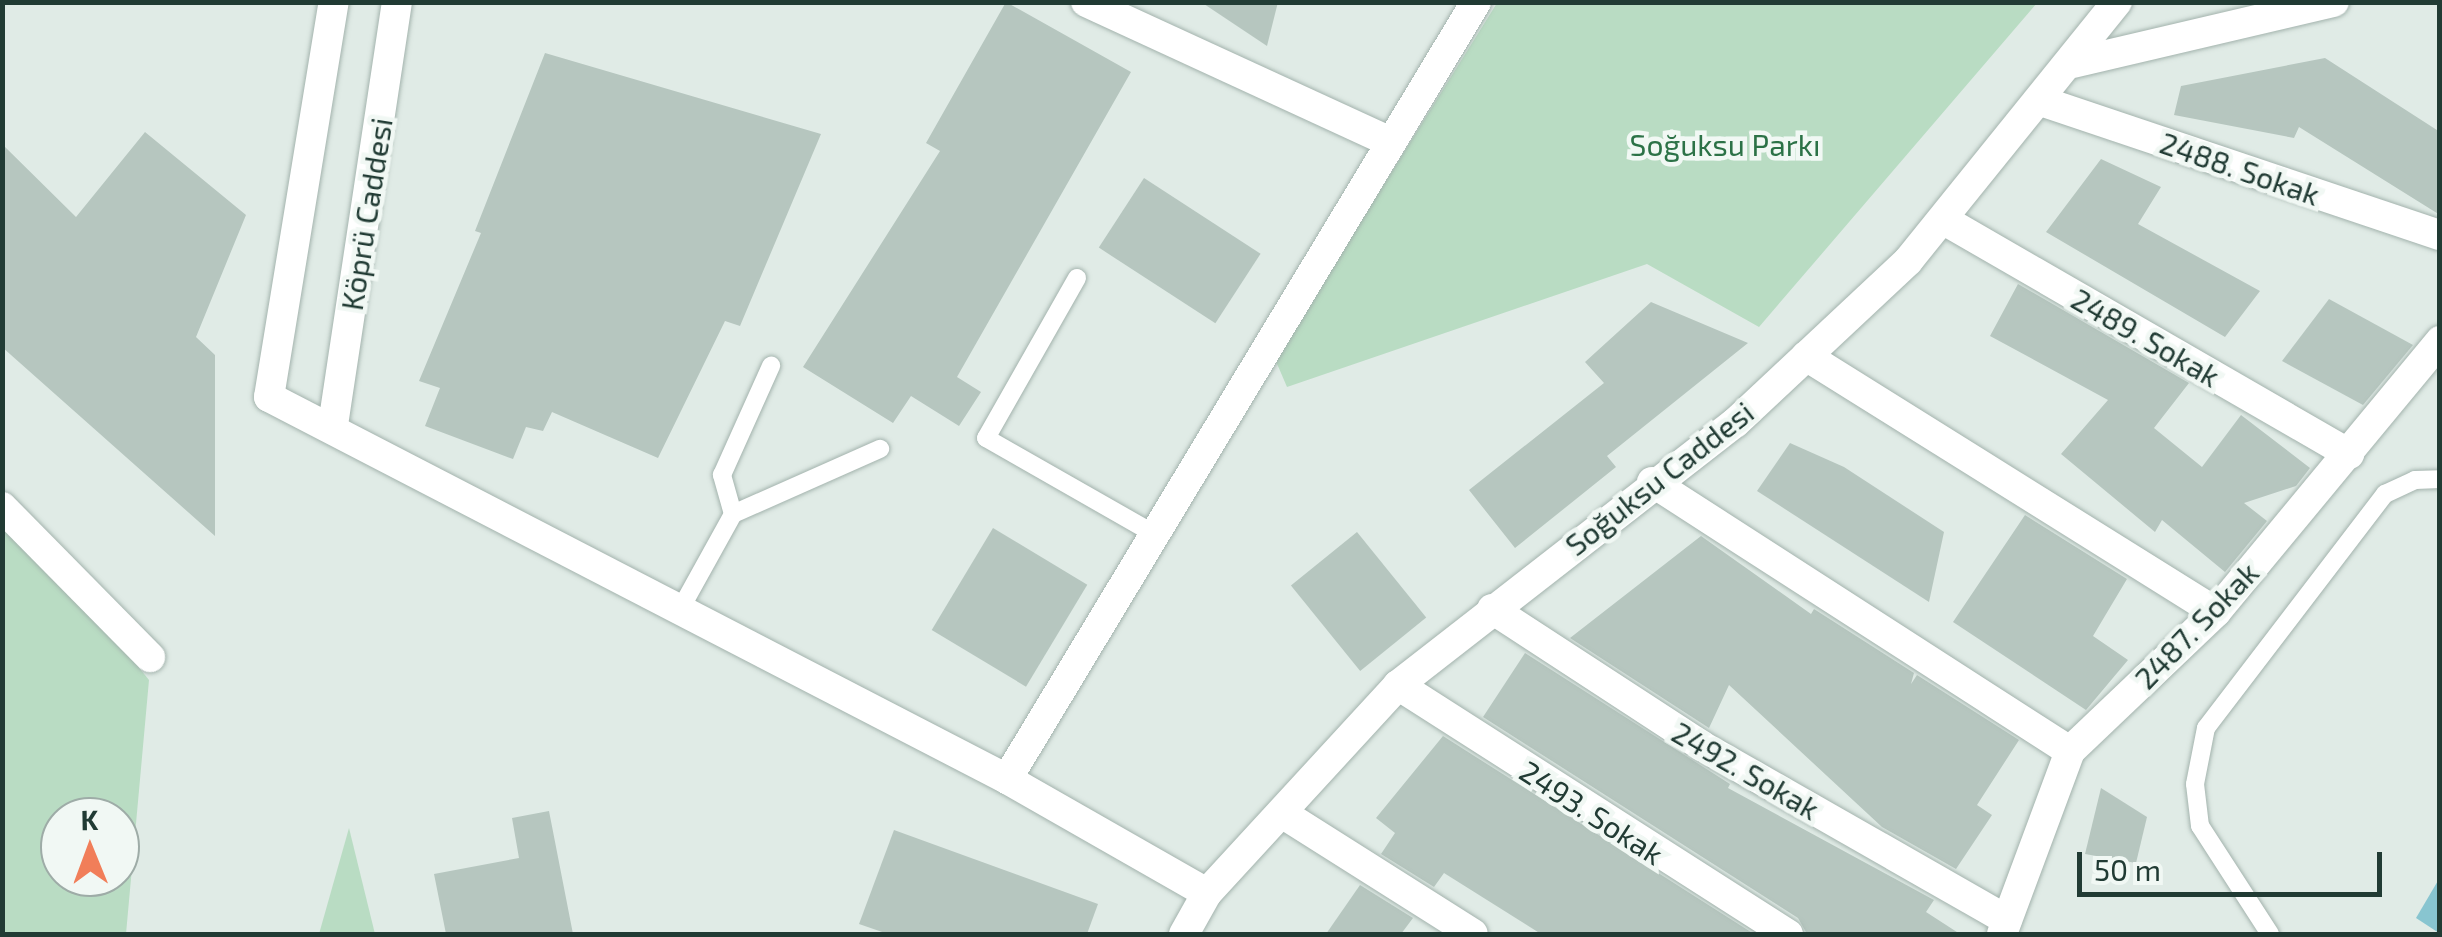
<!DOCTYPE html>
<meta charset="utf-8">
<style>
body{margin:0}
#map{position:relative;width:2442px;height:937px;overflow:hidden;background:#e0ebe6;font-family:"Exo 2",sans-serif}
div>[style]{position:absolute}
.green>*{inset:0;background:#b9dcc3}
.water>*{inset:0;background:#88c5d0}
.building>*{inset:0;background:#b6c6bf;transform-origin:0 0}
.roads{filter:drop-shadow(0 0 2px #a3b3ad) drop-shadow(0 0 2px #a3b3ad)}
.lane>*{height:18px;margin:-9px;padding:0 9px;transform-origin:9px;border-radius:9px;background:#fff}
.street>*{height:30px;margin:-15px;padding:0 15px;transform-origin:15px;border-radius:15px;background:#fff}
.secondary>*{height:30px;margin:-15px;padding:0 15px;transform-origin:15px;border-radius:15px;background:#fff}
span{translate:-50% -50%;white-space:nowrap;text-align:center;line-height:1.15;-webkit-text-stroke:9px #f1f8f4;paint-order:stroke}
.park-label{font-size:30px;color:#2c7247}
.street-label{font-size:30px;color:#213b34}
.frame{position:absolute;inset:0;border:5px solid #213b34;pointer-events:none}
.north{position:absolute;left:40px;top:797px;width:100px;height:100px;box-sizing:border-box;background:#f1f8f4;border:2px solid #9eaca7;border-radius:50%;rotate:359deg;font-size:28px;font-weight:700;line-height:40px;text-align:center;color:#213b34}
.north::after{content:'';display:block;margin:auto;width:35px;height:45px;background:#f17e59;clip-path:polygon(50% 0,100% 100%,50% 72%,0 100%)}
.scale{position:absolute;left:2077px;top:852px;width:305px;height:45px;box-sizing:border-box;border:5px solid #213b34;border-top:0;padding-left:12px;font-size:30px;line-height:35px;white-space:nowrap;color:#213b34;-webkit-text-stroke:8px #f1f8f4;paint-order:stroke}
</style>
<div id="map">
<div class="green">
<i style="clip-path:polygon(1497px 3px,2037px 3px,1759px 327px,1647px 264px,1287px 387px,1275px 359px)"></i>
<i style="clip-path:polygon(evenodd,8px 506px,149px 680px,126px 934px,3px 934px,2px 516px,8px 506px,60px 817px,120px 817px,120px 877px,60px 877px,60px 817px)"></i>
<i style="clip-path:polygon(349px 828px,375px 934px,319px 934px)"></i>
</div>
<div class="water">
<i style="clip-path:polygon(2439px 879px,2439px 933px,2416px 918px)"></i>
</div>
<div class="building">
<i style="clip-path:polygon(1006px 2px,1131px 72px,957px 377px,981px 392px,959px 426px,911px 396px,893px 423px,803px 367px,940px 151px,926px 143px)"></i>
<i style="clip-path:polygon(1201px 2px,1278px 2px,1267px 46px)"></i>
<i style="clip-path:polygon(545px 53px,821px 134px,740px 326px,725px 321px,658px 458px,552px 412px,543px 431px,526px 427px,513px 459px,425px 426px,440px 388px,419px 381px,481px 233px,475px 231px)"></i>
<i style="clip-path:polygon(2325px 58px,2440px 132px,2440px 215px,2299px 127px,2294px 138px,2174px 115px,2181px 86px)"></i>
<i style="clip-path:polygon(145px 132px,246px 215px,196px 337px,215px 355px,215px 536px,2px 347px,2px 144px,76px 217px)"></i>
<i style="clip-path:polygon(2101px 159px,2161px 187px,2138px 224px,2260px 291px,2225px 337px,2046px 232px)"></i>
<i style="left:1144px;top:178px;width:139px;height:83px;rotate:33deg"></i>
<i style="clip-path:polygon(2018px 284px,2189px 383px,2154px 428px,2202px 467px,2241px 415px,2310px 468px,2296px 486px,2244px 503px,2267px 521px,2225px 572px,2162px 520px,2155px 532px,2061px 454px,2108px 400px,1990px 336px)"></i>
<i style="clip-path:polygon(2329px 299px,2413px 345px,2363px 405px,2282px 361px)"></i>
<i style="clip-path:polygon(1651px 302px,1748px 343px,1607px 456px,1616px 467px,1515px 548px,1469px 490px,1604px 383px,1585px 362px)"></i>
<i style="clip-path:polygon(1790px 443px,1844px 467px,1944px 532px,1929px 602px,1757px 491px)"></i>
<i style="clip-path:polygon(2025px 515px,2127px 579px,2093px 636px,2128px 660px,2086px 710px,1953px 622px)"></i>
<i style="left:993px;top:528px;width:110px;height:119px;rotate:31deg"></i>
<i style="left:1357px;top:532px;width:110px;height:85px;rotate:51deg"></i>
<i style="clip-path:polygon(1701px 536px,1811px 614px,1814px 609px,1914px 673px,1911px 684px,1917px 675px,2019px 740px,1977px 805px,1992px 815px,1956px 869px,1882px 827px,1729px 685px,1709px 728px,1570px 638px)"></i>
<i style="clip-path:polygon(1525px 653px,1730px 784px,1728px 788px,1934px 900px,1926px 912px,1960px 934px,1807px 934px,1798px 918px,1483px 717px)"></i>
<i style="clip-path:polygon(1443px 736px,1754px 934px,1541px 934px,1444px 873px,1434px 887px,1381px 854px,1395px 833px,1376px 818px)"></i>
<i style="clip-path:polygon(2101px 788px,2147px 817px,2136px 863px,2085px 854px)"></i>
<i style="clip-path:polygon(549px 811px,573px 934px,446px 934px,434px 874px,519px 858px,512px 818px)"></i>
<i style="clip-path:polygon(894px 830px,1098px 904px,1087px 934px,888px 934px,859px 924px)"></i>
<i style="clip-path:polygon(1360px 885px,1413px 918px,1401px 934px,1326px 934px)"></i>
</div>
<div class="roads">
<div class="lane">
<i style="left:1077px;top:278px;width:184px;rotate:119.6deg"></i>
<i style="left:986px;top:438px;width:193px;rotate:29.7deg"></i>
<i style="left:733px;top:514px;width:41px;rotate:-105.8deg"></i>
<i style="left:722px;top:475px;width:120px;rotate:-65.8deg"></i>
<i style="left:681px;top:608px;width:107px;rotate:-61deg"></i>
<i style="left:733px;top:514px;width:161px;rotate:-23.9deg"></i>
<i style="left:2270px;top:934px;width:129px;rotate:-122.9deg"></i>
<i style="left:2200px;top:826px;width:42px;rotate:-96.8deg"></i>
<i style="left:2195px;top:784px;width:57px;rotate:-78.9deg"></i>
<i style="left:2206px;top:728px;width:295px;rotate:-52.6deg"></i>
<i style="left:2385px;top:494px;width:33px;rotate:-25deg"></i>
<i style="left:2415px;top:480px;width:25px;rotate:-2deg"></i>
</div>
<div class="street">
<i style="left:1086px;top:2px;width:332px;rotate:24.7deg"></i>
<i style="left:2073px;top:63px;width:268px;rotate:-13.2deg"></i>
<i style="left:2041px;top:101px;width:421px;rotate:18.6deg"></i>
<i style="left:1944px;top:220px;width:468px;rotate:30deg"></i>
<i style="left:1806px;top:356px;width:483px;rotate:32deg"></i>
<i style="left:269px;top:397px;width:831px;rotate:27.37deg"></i>
<i style="left:1007px;top:779px;width:230px;rotate:29.7deg"></i>
<i style="left:1652px;top:482px;width:497px;rotate:32.8deg"></i>
<i style="left:1492px;top:609px;width:251px;rotate:33.1deg"></i>
<i style="left:1702px;top:746px;width:351px;rotate:29.7deg"></i>
<i style="left:1398px;top:685px;width:463px;rotate:32.6deg"></i>
<i style="left:1007px;top:779px;width:908px;rotate:-58.88deg"></i>
<i style="left:1285px;top:815px;width:222px;rotate:32.3deg"></i>
<i style="left:2002px;top:934px;width:195px;rotate:-69.6deg"></i>
<i style="left:2070px;top:751px;width:202px;rotate:-43.6deg"></i>
<i style="left:2216px;top:612px;width:352px;rotate:-50.4deg"></i>
</div>
<div class="secondary">
<i style="left:269px;top:397px;width:400px;rotate:-80.7deg"></i>
<i style="left:333px;top:425px;width:428px;rotate:-81.4deg"></i>
<i style="left:2px;top:507px;width:211px;rotate:45.4deg"></i>
<i style="left:1184px;top:934px;width:47px;rotate:-60.7deg"></i>
<i style="left:1207px;top:893px;width:282px;rotate:-47.4deg"></i>
<i style="left:1398px;top:685px;width:427px;rotate:-37.9deg"></i>
<i style="left:1735px;top:423px;width:237px;rotate:-43.1deg"></i>
<i style="left:1908px;top:261px;width:333px;rotate:-51.1deg"></i>
</div>
</div>
<div class="park-label">
<span style="left:1725px;top:144px">Soğuksu Parkı</span>
</div>
<div class="street-label">
<span style="left:2240px;top:168px;rotate:19deg">2488. Sokak</span>
<span style="left:366px;top:214px;rotate:-81deg">Köprü Caddesi</span>
<span style="left:2146px;top:337px;rotate:30deg">2489. Sokak</span>
<span style="left:1659px;top:478px;rotate:-38deg">Soğuksu Caddesi</span>
<span style="left:2196px;top:625px;rotate:-46deg">2487. Sokak</span>
<span style="left:1746px;top:770px;rotate:30deg">2492. Sokak</span>
<span style="left:1592px;top:812px;rotate:33deg">2493. Sokak</span>
</div>
<div class="frame"></div>
<div class="north">K</div>
<div class="scale">50 m</div>
</div>
